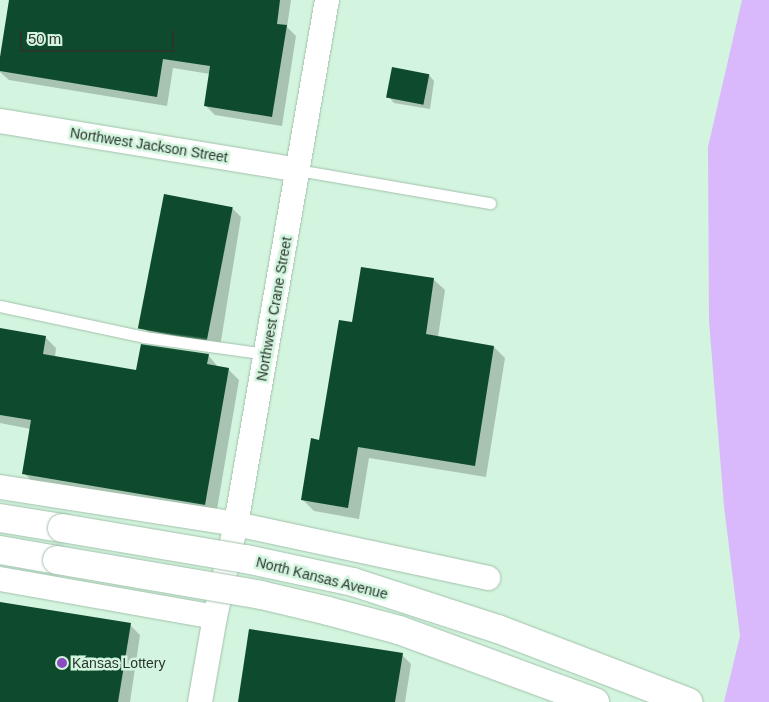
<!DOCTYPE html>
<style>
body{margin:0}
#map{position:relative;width:769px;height:702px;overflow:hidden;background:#d3f4de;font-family:Arial,sans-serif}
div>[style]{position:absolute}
.water>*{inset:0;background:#d9b8fc}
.shadow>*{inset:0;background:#0003}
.building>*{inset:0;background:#0e4b2d;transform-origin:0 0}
.roads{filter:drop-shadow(0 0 1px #a1c1ac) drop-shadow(0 0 1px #a1c1ac)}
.service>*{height:11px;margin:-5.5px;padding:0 5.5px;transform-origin:5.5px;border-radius:5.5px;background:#fff}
.minor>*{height:24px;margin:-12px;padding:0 12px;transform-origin:12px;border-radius:12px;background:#fff}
.secondary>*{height:28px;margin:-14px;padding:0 14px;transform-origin:14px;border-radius:14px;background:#fff}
.bridges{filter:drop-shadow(0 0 1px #a1c1ac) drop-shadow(0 0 1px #a1c1ac)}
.secondary-bridge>*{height:28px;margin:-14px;padding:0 14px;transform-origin:14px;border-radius:14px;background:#fff}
.dots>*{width:14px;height:14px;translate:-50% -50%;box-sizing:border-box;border:2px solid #d3f4de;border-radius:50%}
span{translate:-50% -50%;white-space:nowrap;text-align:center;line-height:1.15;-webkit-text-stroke:5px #d3f4de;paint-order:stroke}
.street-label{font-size:14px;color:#29362d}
.poi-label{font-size:14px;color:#29362d}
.left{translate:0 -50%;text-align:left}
.scale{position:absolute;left:20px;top:30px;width:154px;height:22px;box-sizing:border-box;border:2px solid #29362d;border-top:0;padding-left:6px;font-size:15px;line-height:18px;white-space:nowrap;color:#29362d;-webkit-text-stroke:4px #d3f4de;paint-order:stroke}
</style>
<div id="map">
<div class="water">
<i style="clip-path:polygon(742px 0,769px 0,769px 702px,724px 702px,740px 636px,724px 506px,709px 321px,708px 147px)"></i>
</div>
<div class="shadow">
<i style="clip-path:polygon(10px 0,291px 0,287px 27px,296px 36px,282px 126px,215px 115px,206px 106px,210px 74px,173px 68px,167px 106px,9px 80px,0 72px,0 65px)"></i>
<i style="clip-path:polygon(429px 75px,434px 81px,430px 109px,394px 103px,389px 97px)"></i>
<i style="clip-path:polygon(232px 208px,241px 217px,220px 347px,154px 338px,145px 329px)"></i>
<i style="clip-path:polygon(433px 279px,445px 290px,438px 337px,494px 347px,505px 358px,486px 477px,369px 458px,359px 519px,314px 511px,302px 499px,354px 324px)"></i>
<i style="clip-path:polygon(0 330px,45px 337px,56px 348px,55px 357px,137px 372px,208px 355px,219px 368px,228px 369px,239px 380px,216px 515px,35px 484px,24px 473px,31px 429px,0 423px)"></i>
<i style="clip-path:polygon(0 603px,130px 625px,140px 635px,130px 702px,0 702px)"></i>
<i style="clip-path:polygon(402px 655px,411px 664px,405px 702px,239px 702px)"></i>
</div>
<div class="building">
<i style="clip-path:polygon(9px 0,280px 0,277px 24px,287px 25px,272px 117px,204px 106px,210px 66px,163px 59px,157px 97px,0 71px,0 57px)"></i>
<i style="left:392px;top:67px;width:38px;height:31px;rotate:11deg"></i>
<i style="left:164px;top:194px;width:70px;height:137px;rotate:11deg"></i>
<i style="clip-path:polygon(361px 267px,434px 278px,426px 334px,494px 346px,475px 466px,358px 447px,348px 508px,301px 500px,311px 438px,319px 440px,339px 320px,352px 322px)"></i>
<i style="clip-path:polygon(0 328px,46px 336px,43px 354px,136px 370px,141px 344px,209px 354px,207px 364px,229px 368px,205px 505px,22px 474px,31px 420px,0 415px)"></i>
<i style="clip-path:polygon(0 602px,131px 623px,118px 702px,0 702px)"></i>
<i style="clip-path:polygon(249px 629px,403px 653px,395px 702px,238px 702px)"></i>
</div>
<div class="roads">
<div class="service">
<i style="left:298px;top:170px;width:195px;rotate:9.8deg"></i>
<i style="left:0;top:306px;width:147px;rotate:12.1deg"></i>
<i style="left:144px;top:337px;width:123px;rotate:7.9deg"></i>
</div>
<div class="minor">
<i style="left:0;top:121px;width:302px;rotate:9.3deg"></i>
<i style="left:0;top:487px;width:239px;rotate:8.9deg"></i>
<i style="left:236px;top:524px;width:258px;rotate:12.1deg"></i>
<i style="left:0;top:579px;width:218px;rotate:10deg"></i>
<i style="left:200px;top:702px;width:86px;rotate:-80deg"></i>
<i style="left:215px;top:617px;width:95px;rotate:-77.3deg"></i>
<i style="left:236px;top:524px;width:532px;rotate:-80.15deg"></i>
</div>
<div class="secondary">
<i style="left:0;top:518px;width:63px;rotate:9.2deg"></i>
<i style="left:0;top:550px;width:58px;rotate:10deg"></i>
</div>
</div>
<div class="bridges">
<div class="secondary-bridge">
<i style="left:62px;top:528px;width:187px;rotate:9.6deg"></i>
<i style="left:246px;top:559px;width:109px;rotate:12.1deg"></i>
<i style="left:353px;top:582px;width:152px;rotate:18deg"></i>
<i style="left:498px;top:629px;width:204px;rotate:21deg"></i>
<i style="left:57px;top:560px;width:207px;rotate:9.7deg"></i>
<i style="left:261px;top:595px;width:69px;rotate:13.4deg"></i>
<i style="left:328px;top:611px;width:73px;rotate:15deg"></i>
<i style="left:399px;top:630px;width:209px;rotate:20.2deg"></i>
</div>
</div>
<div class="dots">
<i style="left:62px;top:663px;background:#8a4bc0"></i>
</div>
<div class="street-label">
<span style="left:149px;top:145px;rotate:9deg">Northwest Jackson Street</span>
<span style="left:274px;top:309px;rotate:-80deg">Northwest Crane Street</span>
<span style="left:322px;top:578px;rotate:14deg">North Kansas Avenue</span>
</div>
<div class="poi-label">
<span class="left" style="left:72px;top:663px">Kansas Lottery</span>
</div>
<div class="scale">50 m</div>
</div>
